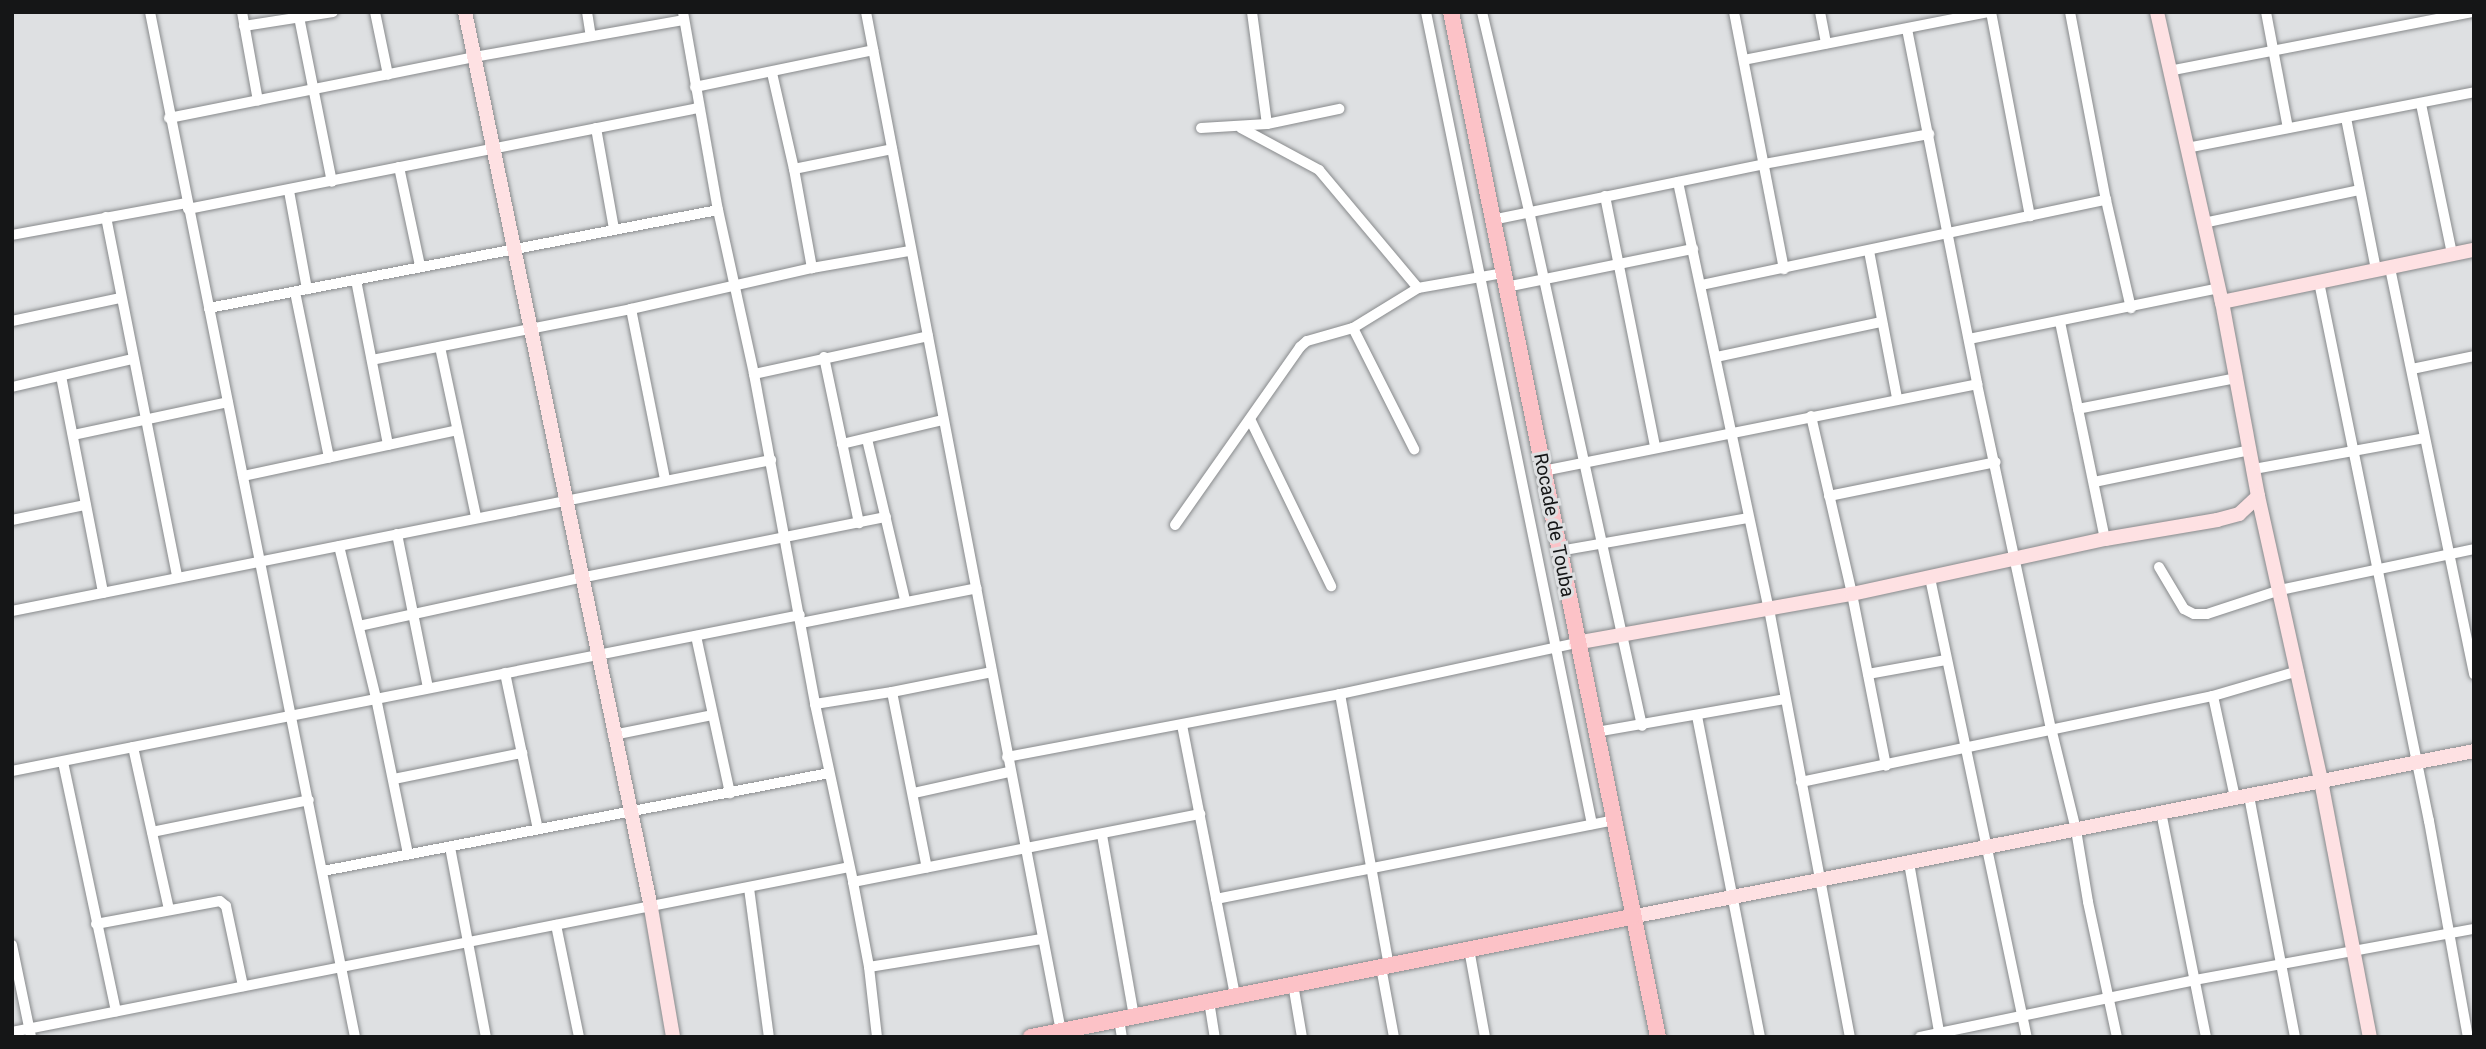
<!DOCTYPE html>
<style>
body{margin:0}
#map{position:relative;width:2486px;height:1049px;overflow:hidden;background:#dee0e2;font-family:Roboto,sans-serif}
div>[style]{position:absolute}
.roads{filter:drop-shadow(0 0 2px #888a8c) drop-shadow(0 0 2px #888a8c)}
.street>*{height:10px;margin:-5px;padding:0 5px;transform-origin:5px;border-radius:5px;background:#fff}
.secondary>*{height:14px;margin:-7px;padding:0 7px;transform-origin:7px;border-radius:7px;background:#fee1e3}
.primary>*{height:16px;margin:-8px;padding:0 8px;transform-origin:8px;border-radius:8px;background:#fcc2c7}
span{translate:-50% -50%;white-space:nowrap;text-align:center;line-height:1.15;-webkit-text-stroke:6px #dee0e2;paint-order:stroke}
.street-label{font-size:19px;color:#151617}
.frame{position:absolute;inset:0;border:14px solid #151617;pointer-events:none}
</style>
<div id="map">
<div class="roads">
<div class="street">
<i style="left:150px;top:12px;width:1045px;rotate:78.69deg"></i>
<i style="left:242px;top:12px;width:90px;rotate:79.8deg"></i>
<i style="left:298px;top:12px;width:173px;rotate:78.7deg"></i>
<i style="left:375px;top:12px;width:64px;rotate:78.3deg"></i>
<i style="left:587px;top:12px;width:24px;rotate:81deg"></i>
<i style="left:683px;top:12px;width:201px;rotate:80deg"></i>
<i style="left:718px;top:210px;width:168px;rotate:77.6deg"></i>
<i style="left:754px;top:374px;width:336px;rotate:79.5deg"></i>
<i style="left:815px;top:704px;width:182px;rotate:77.9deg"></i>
<i style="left:853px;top:882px;width:86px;rotate:79.3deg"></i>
<i style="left:869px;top:967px;width:70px;rotate:83.5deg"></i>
<i style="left:866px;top:12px;width:1037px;rotate:79.17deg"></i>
<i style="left:1252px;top:12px;width:113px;rotate:82.4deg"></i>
<i style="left:1426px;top:12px;width:829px;rotate:78.45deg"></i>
<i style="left:1482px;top:12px;width:204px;rotate:76.7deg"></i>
<i style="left:1529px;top:211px;width:527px;rotate:77.62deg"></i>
<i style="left:1734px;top:12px;width:262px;rotate:79deg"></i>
<i style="left:1820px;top:12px;width:32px;rotate:79deg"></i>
<i style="left:1991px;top:12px;width:208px;rotate:79.2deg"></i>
<i style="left:2070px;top:12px;width:191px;rotate:79.2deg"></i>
<i style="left:2106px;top:200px;width:111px;rotate:77deg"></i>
<i style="left:2266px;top:12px;width:118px;rotate:79.3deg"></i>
<i style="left:244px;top:26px;width:90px;rotate:-8.9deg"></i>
<i style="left:1907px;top:29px;width:362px;rotate:78.8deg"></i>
<i style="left:1977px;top:384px;width:352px;rotate:77.9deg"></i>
<i style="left:2051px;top:728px;width:105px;rotate:76.2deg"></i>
<i style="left:2076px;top:830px;width:73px;rotate:80.5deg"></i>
<i style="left:2088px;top:902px;width:138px;rotate:77.9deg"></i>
<i style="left:1744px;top:60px;width:249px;rotate:-11.1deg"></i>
<i style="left:2169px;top:71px;width:309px;rotate:-11deg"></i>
<i style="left:772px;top:73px;width:98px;rotate:77.1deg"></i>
<i style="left:794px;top:169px;width:101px;rotate:79.7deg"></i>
<i style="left:695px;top:87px;width:182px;rotate:-11.7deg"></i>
<i style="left:2421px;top:104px;width:153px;rotate:78.3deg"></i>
<i style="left:169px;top:118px;width:311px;rotate:-11.3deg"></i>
<i style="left:474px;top:57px;width:213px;rotate:-10deg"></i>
<i style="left:2346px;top:118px;width:155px;rotate:78.8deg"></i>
<i style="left:596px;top:128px;width:103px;rotate:79.9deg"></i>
<i style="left:1201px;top:128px;width:66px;rotate:-3.5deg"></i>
<i style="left:1267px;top:124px;width:74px;rotate:-11.8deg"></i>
<i style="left:1241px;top:128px;width:89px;rotate:28.3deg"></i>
<i style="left:1319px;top:170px;width:154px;rotate:50deg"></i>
<i style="left:2187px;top:148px;width:292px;rotate:-11deg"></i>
<i style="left:399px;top:167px;width:101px;rotate:78deg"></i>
<i style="left:794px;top:169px;width:100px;rotate:-11.5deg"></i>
<i style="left:1678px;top:182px;width:437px;rotate:78deg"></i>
<i style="left:1769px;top:609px;width:436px;rotate:79.3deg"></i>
<i style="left:289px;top:191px;width:100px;rotate:79.6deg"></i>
<i style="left:1605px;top:196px;width:256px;rotate:78.7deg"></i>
<i style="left:188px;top:209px;width:520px;rotate:-11.2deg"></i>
<i style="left:106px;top:217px;width:367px;rotate:78.8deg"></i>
<i style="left:1492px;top:220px;width:278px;rotate:-11.6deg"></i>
<i style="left:1764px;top:164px;width:168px;rotate:-10.3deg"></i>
<i style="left:2203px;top:223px;width:159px;rotate:-11.9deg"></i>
<i style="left:12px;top:235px;width:178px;rotate:-10.4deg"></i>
<i style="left:1869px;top:251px;width:150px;rotate:79.2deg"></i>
<i style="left:2390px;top:268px;width:415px;rotate:78.3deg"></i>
<i style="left:356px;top:280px;width:168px;rotate:79deg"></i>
<i style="left:2319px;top:282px;width:550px;rotate:78.47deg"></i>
<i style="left:2429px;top:821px;width:219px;rotate:79.8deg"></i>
<i style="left:1701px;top:285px;width:414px;rotate:-11.9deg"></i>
<i style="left:1506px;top:287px;width:191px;rotate:-11.5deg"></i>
<i style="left:295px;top:292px;width:169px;rotate:78.4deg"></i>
<i style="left:209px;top:308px;width:518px;rotate:-10.9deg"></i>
<i style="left:631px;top:309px;width:173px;rotate:78.7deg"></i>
<i style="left:12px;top:321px;width:110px;rotate:-12deg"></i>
<i style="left:2060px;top:322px;width:222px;rotate:78.3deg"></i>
<i style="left:1353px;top:328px;width:136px;rotate:63.2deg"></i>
<i style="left:1969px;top:339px;width:255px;rotate:-11.5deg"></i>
<i style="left:440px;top:347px;width:174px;rotate:78deg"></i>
<i style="left:824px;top:357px;width:170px;rotate:78.1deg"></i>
<i style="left:1716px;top:357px;width:169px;rotate:-12deg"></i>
<i style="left:372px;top:360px;width:264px;rotate:-11.1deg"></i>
<i style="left:631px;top:309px;width:186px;rotate:-12.8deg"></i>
<i style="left:812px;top:268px;width:98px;rotate:-9.9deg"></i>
<i style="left:2412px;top:369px;width:63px;rotate:-11.8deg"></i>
<i style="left:754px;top:374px;width:178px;rotate:-12.3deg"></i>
<i style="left:61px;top:376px;width:221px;rotate:79deg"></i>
<i style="left:12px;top:387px;width:123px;rotate:-13.1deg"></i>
<i style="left:2078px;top:409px;width:161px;rotate:-11.1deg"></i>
<i style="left:1811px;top:416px;width:183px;rotate:77deg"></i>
<i style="left:1852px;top:594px;width:175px;rotate:78.8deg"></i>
<i style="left:1250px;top:419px;width:186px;rotate:64.1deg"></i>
<i style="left:73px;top:435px;width:158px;rotate:-12deg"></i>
<i style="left:867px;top:439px;width:165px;rotate:76.7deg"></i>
<i style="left:842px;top:444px;width:104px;rotate:-13.4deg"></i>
<i style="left:2254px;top:469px;width:173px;rotate:-10.3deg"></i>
<i style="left:1543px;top:471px;width:443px;rotate:-11.3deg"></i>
<i style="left:243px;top:476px;width:219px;rotate:-12.1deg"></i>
<i style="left:2094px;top:482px;width:159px;rotate:-11.6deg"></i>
<i style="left:1829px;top:496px;width:170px;rotate:-11.5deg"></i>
<i style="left:12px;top:520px;width:75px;rotate:-11.6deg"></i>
<i style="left:1175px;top:525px;width:218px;rotate:-54.9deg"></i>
<i style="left:1300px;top:347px;width:9px;rotate:-41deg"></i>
<i style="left:1307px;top:341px;width:48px;rotate:-15.8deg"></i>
<i style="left:1353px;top:328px;width:76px;rotate:-31.6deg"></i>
<i style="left:1418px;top:288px;width:86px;rotate:-10deg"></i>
<i style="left:397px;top:534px;width:157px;rotate:78.6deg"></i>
<i style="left:339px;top:546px;width:156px;rotate:76.3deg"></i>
<i style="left:376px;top:698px;width:159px;rotate:78.4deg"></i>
<i style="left:1559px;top:551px;width:192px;rotate:-9.9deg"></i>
<i style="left:2159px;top:567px;width:49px;rotate:59.2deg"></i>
<i style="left:2184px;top:609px;width:11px;rotate:27deg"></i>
<i style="left:2194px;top:614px;width:13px"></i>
<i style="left:2207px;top:614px;width:77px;rotate:-18.2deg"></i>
<i style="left:2280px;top:590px;width:198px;rotate:-11.9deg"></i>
<i style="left:1930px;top:578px;width:469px;rotate:78.1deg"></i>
<i style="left:12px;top:611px;width:774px;rotate:-11.25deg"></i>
<i style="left:801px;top:623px;width:179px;rotate:-11.2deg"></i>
<i style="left:359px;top:626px;width:226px;rotate:-12.3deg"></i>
<i style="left:580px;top:578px;width:312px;rotate:-11.3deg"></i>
<i style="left:696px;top:636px;width:161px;rotate:77.8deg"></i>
<i style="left:505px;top:673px;width:159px;rotate:78.1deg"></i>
<i style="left:1868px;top:674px;width:79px;rotate:-10.2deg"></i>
<i style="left:892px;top:692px;width:179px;rotate:78.8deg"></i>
<i style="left:1340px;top:694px;width:275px;rotate:79.8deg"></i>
<i style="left:2213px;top:696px;width:104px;rotate:77.8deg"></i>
<i style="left:815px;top:704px;width:78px;rotate:-8.9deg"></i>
<i style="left:892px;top:692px;width:102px;rotate:-11.3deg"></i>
<i style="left:1697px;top:716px;width:327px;rotate:78.9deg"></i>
<i style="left:1182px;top:725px;width:276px;rotate:78.9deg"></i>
<i style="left:1596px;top:732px;width:192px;rotate:-9.9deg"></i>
<i style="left:613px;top:735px;width:101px;rotate:-11.4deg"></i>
<i style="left:133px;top:747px;width:166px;rotate:77.5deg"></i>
<i style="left:1007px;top:757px;width:339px;rotate:-10.7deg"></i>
<i style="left:1340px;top:694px;width:241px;rotate:-12.2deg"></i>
<i style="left:63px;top:762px;width:255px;rotate:78deg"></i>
<i style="left:12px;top:771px;width:803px;rotate:-11.2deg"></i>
<i style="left:394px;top:779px;width:131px;rotate:-11.5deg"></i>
<i style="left:1801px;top:782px;width:421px;rotate:-11.8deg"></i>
<i style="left:2213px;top:696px;width:89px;rotate:-16.4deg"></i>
<i style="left:914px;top:793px;width:97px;rotate:-12.5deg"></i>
<i style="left:2249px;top:796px;width:245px;rotate:79.2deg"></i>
<i style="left:2161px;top:812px;width:229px;rotate:78.7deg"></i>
<i style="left:152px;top:832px;width:160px;rotate:-11.5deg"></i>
<i style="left:1102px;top:835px;width:184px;rotate:80deg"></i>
<i style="left:450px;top:847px;width:193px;rotate:79.3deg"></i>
<i style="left:1909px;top:863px;width:177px;rotate:79.9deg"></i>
<i style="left:323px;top:871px;width:515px;rotate:-10.96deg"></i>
<i style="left:853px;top:882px;width:354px;rotate:-11.1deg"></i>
<i style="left:749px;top:888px;width:150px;rotate:82.4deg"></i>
<i style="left:1216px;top:899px;width:406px;rotate:-11.2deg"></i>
<i style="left:96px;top:924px;width:126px;rotate:-10.5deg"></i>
<i style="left:220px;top:901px;width:8px;rotate:40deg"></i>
<i style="left:226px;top:906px;width:82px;rotate:78deg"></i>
<i style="left:556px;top:925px;width:114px;rotate:78.4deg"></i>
<i style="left:12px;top:945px;width:94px;rotate:78.3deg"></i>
<i style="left:1469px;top:949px;width:89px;rotate:79.7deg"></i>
<i style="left:869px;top:967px;width:175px;rotate:-9.2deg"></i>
<i style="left:1381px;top:967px;width:71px;rotate:79.5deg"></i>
<i style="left:1293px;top:984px;width:54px;rotate:80.4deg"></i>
<i style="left:1209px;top:1001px;width:36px;rotate:81deg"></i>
<i style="left:1119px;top:1019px;width:18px;rotate:81deg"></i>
<i style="left:12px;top:1032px;width:853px;rotate:-11.15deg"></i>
<i style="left:1920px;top:1037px;width:281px;rotate:-11.7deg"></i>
<i style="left:2195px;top:980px;width:284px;rotate:-10.4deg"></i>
</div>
<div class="secondary">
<i style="left:465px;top:12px;width:915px;rotate:78.27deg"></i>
<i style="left:651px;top:908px;width:131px;rotate:80.3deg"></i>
<i style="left:2157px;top:12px;width:297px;rotate:77.4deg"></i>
<i style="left:2222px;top:302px;width:197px;rotate:79.5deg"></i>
<i style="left:2258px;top:496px;width:292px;rotate:77.5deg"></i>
<i style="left:2321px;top:781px;width:261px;rotate:79.2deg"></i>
<i style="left:2222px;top:302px;width:257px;rotate:-11.7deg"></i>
<i style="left:1576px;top:643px;width:280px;rotate:-10.1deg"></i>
<i style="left:1852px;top:594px;width:259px;rotate:-12.3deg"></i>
<i style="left:2105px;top:539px;width:114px;rotate:-9.6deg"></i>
<i style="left:2217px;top:520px;width:23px;rotate:-15deg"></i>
<i style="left:2239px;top:514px;width:26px;rotate:-43deg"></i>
<i style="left:1631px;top:917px;width:859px;rotate:-11.14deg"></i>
</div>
<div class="primary">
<i style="left:1451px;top:12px;width:1046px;rotate:78.58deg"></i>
<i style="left:1031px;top:1037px;width:612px;rotate:-11.31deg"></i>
</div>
</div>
<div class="street-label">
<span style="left:1554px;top:525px;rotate:79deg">Rocade de Touba</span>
</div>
<div class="frame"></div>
</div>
